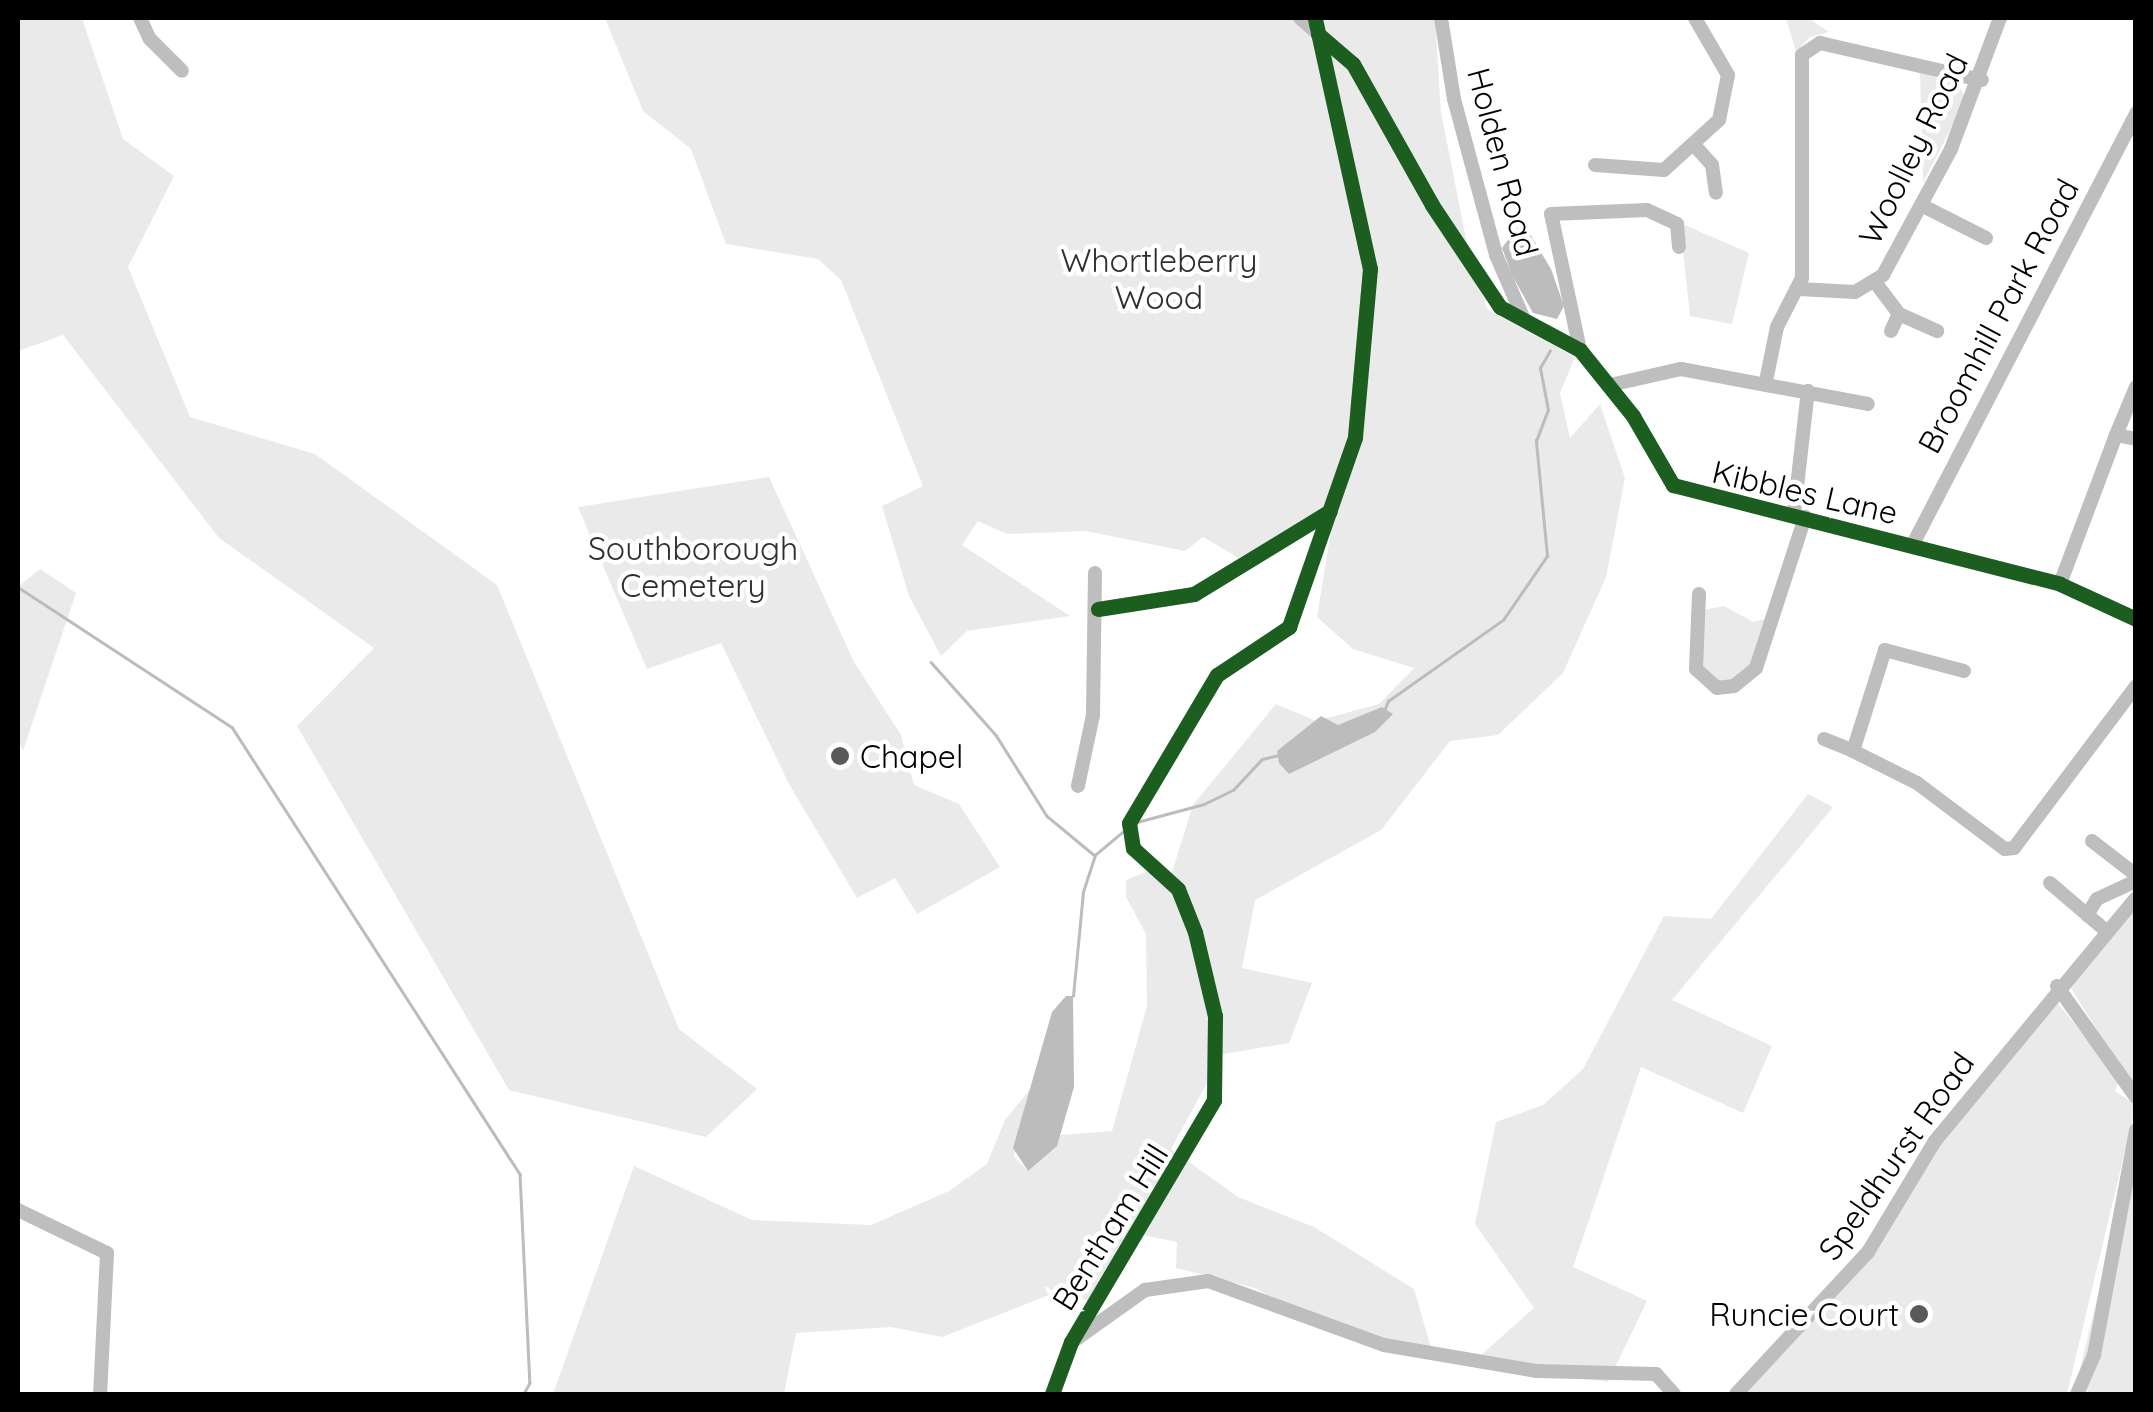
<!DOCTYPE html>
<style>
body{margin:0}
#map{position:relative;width:2153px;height:1412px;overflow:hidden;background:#fff;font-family:Quicksand,sans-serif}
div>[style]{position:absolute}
.green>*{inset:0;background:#eaeaea}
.water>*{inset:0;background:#bcbcbc}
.stream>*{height:2.5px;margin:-1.25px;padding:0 1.25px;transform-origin:1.25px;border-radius:1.25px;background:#bcbcbc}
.minor>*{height:14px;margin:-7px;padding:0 7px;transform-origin:7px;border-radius:7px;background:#bebebe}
.cycleway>*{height:15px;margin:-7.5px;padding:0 7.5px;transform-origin:7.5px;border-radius:7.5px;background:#1b5e20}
.dots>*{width:28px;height:28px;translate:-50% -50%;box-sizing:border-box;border:5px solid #fff;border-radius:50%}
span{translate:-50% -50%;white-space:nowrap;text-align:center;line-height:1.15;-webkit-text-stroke:9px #fff;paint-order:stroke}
.street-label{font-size:32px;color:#000}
.park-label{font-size:32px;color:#2f2f2f}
.poi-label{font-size:32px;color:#000}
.left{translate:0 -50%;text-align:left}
.right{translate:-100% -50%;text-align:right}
.frame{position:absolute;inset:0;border:20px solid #000;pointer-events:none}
</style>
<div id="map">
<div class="green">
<i style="clip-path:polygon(18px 18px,82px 18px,123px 139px,174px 176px,128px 267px,190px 417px,315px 454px,497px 585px,679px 1029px,757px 1089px,706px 1137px,509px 1090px,297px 726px,374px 648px,219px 538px,63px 335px,18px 351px)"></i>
<i style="clip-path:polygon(605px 18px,1435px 18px,1441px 112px,1472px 269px,1488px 310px,1575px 357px,1560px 393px,1570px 438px,1600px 404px,1625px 478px,1606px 577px,1563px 673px,1498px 735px,1450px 741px,1381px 830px,1255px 900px,1242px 968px,1312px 983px,1289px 1043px,1223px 1054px,1171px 1149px,1238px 1197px,1314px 1227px,1414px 1289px,1432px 1351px,1318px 1322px,1255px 1288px,1176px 1268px,1177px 1242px,1129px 1232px,1091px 1301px,1054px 1293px,942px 1337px,891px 1327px,796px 1333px,784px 1394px,553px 1394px,634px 1166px,752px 1220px,871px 1225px,949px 1191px,987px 1164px,1005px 1120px,1032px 1087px,1014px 1156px,1027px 1170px,1060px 1135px,1112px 1131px,1147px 1006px,1146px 934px,1126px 897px,1126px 880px,1156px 868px,1172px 872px,1193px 805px,1276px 704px,1316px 721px,1379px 704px,1414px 668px,1353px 649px,1317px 617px,1336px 499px,1239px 558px,1203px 537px,1185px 551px,1086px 531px,1007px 534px,978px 521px,962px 545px,1070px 616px,967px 631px,941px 656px,909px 596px,882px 506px,923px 486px,841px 280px,818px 259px,726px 244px,691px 149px,643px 111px)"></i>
<i style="clip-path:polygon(1786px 18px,1808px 18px,1829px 32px,1810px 37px,1796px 52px)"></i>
<i style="clip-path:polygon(1920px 73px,1958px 83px,1966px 99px,1923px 183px)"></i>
<i style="clip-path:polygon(1680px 223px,1749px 253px,1732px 324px,1690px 316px)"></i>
<i style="clip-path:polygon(769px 477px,854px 662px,901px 735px,914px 785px,959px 804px,1000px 867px,917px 914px,895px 878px,857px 898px,789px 784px,721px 643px,647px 669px,578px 507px)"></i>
<i style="clip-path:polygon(40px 569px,76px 593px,23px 751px,18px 739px,18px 587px)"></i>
<i style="clip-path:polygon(1724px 606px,1753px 622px,1776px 616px,1756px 668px,1734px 686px,1704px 679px,1699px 611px)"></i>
<i style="clip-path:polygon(1808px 794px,1833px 807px,1672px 1000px,1772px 1046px,1743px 1113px,1641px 1067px,1573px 1267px,1647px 1301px,1608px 1382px,1472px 1363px,1534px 1308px,1475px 1224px,1496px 1122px,1543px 1105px,1583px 1069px,1664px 916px,1711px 919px)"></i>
<i style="clip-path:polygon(2135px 909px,2135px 1091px,2069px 985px)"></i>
<i style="clip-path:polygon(2057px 1002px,2119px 1079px,2115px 1091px,2136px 1105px,2067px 1394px,1742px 1394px,1852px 1276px,1931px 1158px,2020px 1039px)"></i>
<i style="clip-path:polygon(2135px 1140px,2135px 1394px,2074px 1394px,2109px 1249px)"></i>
</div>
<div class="water">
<i style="clip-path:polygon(1517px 228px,1530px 234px,1551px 269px,1564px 306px,1557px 319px,1533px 313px,1512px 275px,1502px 248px)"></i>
<i style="clip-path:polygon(1382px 707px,1393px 714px,1375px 732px,1289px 774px,1279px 763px,1277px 751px,1321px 716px,1338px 725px)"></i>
<i style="clip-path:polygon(1066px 996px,1073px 996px,1074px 1087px,1057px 1146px,1028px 1171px,1013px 1148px,1052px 1012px)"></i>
</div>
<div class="stream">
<i style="left:18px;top:587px;width:256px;rotate:33.2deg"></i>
<i style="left:232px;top:727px;width:532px;rotate:57.21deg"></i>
<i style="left:520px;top:1174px;width:209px;rotate:87.3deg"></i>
<i style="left:530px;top:1383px;width:13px;rotate:119deg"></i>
<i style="left:931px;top:662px;width:98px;rotate:48.3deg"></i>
<i style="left:996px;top:735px;width:96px;rotate:57.8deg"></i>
<i style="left:1047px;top:816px;width:60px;rotate:39.6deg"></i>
<i style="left:1384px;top:711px;width:11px;rotate:-68deg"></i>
<i style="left:1388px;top:701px;width:141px;rotate:-35.2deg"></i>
<i style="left:1503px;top:620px;width:78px;rotate:-55.5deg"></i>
<i style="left:1547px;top:556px;width:116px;rotate:-95.5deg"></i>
<i style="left:1536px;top:441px;width:33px;rotate:-69deg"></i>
<i style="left:1548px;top:410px;width:43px;rotate:-100.8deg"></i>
<i style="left:1540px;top:368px;width:20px;rotate:-60deg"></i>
<i style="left:1137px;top:822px;width:69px;rotate:-15deg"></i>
<i style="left:1204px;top:804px;width:32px;rotate:-26deg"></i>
<i style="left:1233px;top:790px;width:42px;rotate:-46.9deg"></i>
<i style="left:1262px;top:759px;width:18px;rotate:-13deg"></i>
<i style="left:1073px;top:996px;width:104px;rotate:-84.5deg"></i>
<i style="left:1083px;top:892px;width:39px;rotate:-72deg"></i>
<i style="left:1095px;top:855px;width:35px;rotate:-40deg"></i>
</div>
<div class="minor">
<i style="left:140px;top:18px;width:23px;rotate:65deg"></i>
<i style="left:150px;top:39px;width:45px;rotate:45deg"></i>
<i style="left:1300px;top:18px;width:70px;rotate:41deg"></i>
<i style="left:1353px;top:64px;width:162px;rotate:60.7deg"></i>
<i style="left:1432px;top:205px;width:123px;rotate:56.3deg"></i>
<i style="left:1500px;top:307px;width:91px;rotate:28.3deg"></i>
<i style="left:1580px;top:350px;width:85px;rotate:51.2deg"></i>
<i style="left:1633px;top:416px;width:80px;rotate:59.9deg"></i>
<i style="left:1673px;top:485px;width:399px;rotate:14.3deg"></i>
<i style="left:2060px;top:584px;width:84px;rotate:24.7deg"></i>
<i style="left:1441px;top:18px;width:82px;rotate:80.9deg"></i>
<i style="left:1454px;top:99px;width:162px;rotate:74.9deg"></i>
<i style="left:1496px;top:255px;width:68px;rotate:66.5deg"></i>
<i style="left:1695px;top:146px;width:25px;rotate:48deg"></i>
<i style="left:1712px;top:165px;width:28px;rotate:82deg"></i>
<i style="left:1595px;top:165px;width:69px;rotate:4.1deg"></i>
<i style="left:1664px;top:170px;width:74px;rotate:-42.3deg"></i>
<i style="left:1719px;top:120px;width:46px;rotate:-78.7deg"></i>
<i style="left:1728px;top:75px;width:66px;rotate:-120.1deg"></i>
<i style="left:1921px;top:205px;width:73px;rotate:26.9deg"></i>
<i style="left:1875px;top:282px;width:40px;rotate:53deg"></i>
<i style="left:1899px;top:314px;width:42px;rotate:24.1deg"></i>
<i style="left:1799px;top:289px;width:56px;rotate:3.1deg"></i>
<i style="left:1855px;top:292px;width:33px;rotate:-31deg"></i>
<i style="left:1883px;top:275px;width:143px;rotate:-61.6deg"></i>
<i style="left:1951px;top:149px;width:140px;rotate:-69.5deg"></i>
<i style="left:1891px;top:331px;width:19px;rotate:-65deg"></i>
<i style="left:1580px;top:350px;width:139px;rotate:-102deg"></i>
<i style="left:1551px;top:214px;width:96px;rotate:-2.4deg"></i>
<i style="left:1647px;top:210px;width:33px;rotate:25deg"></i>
<i style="left:1677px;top:224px;width:23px;rotate:85deg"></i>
<i style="left:1766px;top:381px;width:55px;rotate:-78.5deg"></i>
<i style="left:1777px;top:327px;width:55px;rotate:-63deg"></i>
<i style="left:1802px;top:278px;width:223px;rotate:-90deg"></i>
<i style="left:1802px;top:55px;width:22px;rotate:-34deg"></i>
<i style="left:1820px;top:43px;width:166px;rotate:12.9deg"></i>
<i style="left:1610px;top:385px;width:73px;rotate:-12.7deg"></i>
<i style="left:1681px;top:369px;width:190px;rotate:10.6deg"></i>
<i style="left:2116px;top:435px;width:52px;rotate:-67.4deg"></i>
<i style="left:1794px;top:513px;width:123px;rotate:-83.5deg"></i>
<i style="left:1912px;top:546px;width:488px;rotate:-62.6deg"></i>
<i style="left:2060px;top:584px;width:159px;rotate:-69.4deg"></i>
<i style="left:2116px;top:435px;width:20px;rotate:11deg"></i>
<i style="left:1699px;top:594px;width:75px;rotate:92.3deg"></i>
<i style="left:1696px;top:669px;width:28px;rotate:42deg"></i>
<i style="left:1717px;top:688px;width:17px;rotate:-7deg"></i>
<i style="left:1734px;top:686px;width:28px;rotate:-39deg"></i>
<i style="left:1756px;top:668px;width:159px;rotate:-72deg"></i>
<i style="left:1098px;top:609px;width:97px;rotate:-8.9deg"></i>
<i style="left:1194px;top:594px;width:159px;rotate:-31.4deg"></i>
<i style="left:1964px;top:671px;width:82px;rotate:-165.1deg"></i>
<i style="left:1885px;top:650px;width:106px;rotate:107.6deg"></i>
<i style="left:1853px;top:751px;width:72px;rotate:26.6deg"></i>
<i style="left:1917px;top:783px;width:110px;rotate:36.9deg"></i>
<i style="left:2005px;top:849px;width:9px;rotate:-6deg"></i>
<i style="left:2014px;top:848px;width:203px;rotate:-53deg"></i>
<i style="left:1824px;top:739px;width:31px;rotate:22deg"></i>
<i style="left:1078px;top:786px;width:73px;rotate:-78.1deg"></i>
<i style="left:1093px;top:715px;width:142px;rotate:-89.2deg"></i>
<i style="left:2092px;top:841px;width:56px;rotate:37.7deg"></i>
<i style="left:2050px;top:883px;width:72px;rotate:40.5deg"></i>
<i style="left:2087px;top:915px;width:19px;rotate:-58deg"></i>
<i style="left:2097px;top:899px;width:43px;rotate:-24.8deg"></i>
<i style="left:2057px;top:986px;width:136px;rotate:54.6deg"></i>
<i style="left:18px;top:1210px;width:99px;rotate:25.8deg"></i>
<i style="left:107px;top:1253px;width:141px;rotate:92.8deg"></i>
<i style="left:1072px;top:1342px;width:90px;rotate:-35.5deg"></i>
<i style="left:1145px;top:1290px;width:64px;rotate:-8.1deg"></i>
<i style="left:1208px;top:1281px;width:187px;rotate:20deg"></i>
<i style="left:1384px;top:1345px;width:154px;rotate:9.7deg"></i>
<i style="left:1536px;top:1371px;width:120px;rotate:1.4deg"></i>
<i style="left:1656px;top:1374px;width:27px;rotate:48deg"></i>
<i style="left:1052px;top:1394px;width:55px;rotate:-69.9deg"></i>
<i style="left:1071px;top:1342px;width:281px;rotate:-59.4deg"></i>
<i style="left:1214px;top:1100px;width:84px;rotate:-89.3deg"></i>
<i style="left:1215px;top:1016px;width:86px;rotate:-103.4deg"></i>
<i style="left:1195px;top:932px;width:46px;rotate:-111.6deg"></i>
<i style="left:1178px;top:889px;width:61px;rotate:-137.7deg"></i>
<i style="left:1133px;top:848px;width:25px;rotate:-99deg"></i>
<i style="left:1129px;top:823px;width:172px;rotate:-59.3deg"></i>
<i style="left:1217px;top:675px;width:87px;rotate:-33.7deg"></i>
<i style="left:1289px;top:627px;width:201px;rotate:-70.8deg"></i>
<i style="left:1355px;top:437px;width:169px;rotate:-84.9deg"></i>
<i style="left:1370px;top:269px;width:257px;rotate:-102.4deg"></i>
<i style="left:1736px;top:1394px;width:194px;rotate:-47.1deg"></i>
<i style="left:1868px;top:1252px;width:130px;rotate:-58.9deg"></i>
<i style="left:1935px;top:1141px;width:315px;rotate:-50.4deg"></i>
<i style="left:2077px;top:1394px;width:43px;rotate:-66.4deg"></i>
<i style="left:2094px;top:1355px;width:229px;rotate:-79.4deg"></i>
</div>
<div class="cycleway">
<i style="left:1318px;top:34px;width:46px;rotate:40.6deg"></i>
<i style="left:1353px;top:64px;width:162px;rotate:60.7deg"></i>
<i style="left:1432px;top:205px;width:123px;rotate:56.3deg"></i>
<i style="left:1500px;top:307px;width:91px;rotate:28.3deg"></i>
<i style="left:1580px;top:350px;width:85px;rotate:51.2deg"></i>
<i style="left:1633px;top:416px;width:80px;rotate:59.9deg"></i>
<i style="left:1673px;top:485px;width:399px;rotate:14.3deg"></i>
<i style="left:2060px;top:584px;width:84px;rotate:24.7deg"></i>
<i style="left:1098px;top:609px;width:97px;rotate:-8.9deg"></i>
<i style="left:1194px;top:594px;width:159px;rotate:-31.4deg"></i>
<i style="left:1052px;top:1394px;width:55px;rotate:-69.9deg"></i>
<i style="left:1071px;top:1342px;width:281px;rotate:-59.4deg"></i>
<i style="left:1214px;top:1100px;width:84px;rotate:-89.3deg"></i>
<i style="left:1215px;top:1016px;width:86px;rotate:-103.4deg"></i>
<i style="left:1195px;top:932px;width:46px;rotate:-111.6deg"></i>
<i style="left:1178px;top:889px;width:61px;rotate:-137.7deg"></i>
<i style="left:1133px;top:848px;width:25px;rotate:-99deg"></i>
<i style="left:1129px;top:823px;width:172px;rotate:-59.3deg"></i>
<i style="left:1217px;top:675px;width:87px;rotate:-33.7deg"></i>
<i style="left:1289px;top:627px;width:201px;rotate:-70.8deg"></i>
<i style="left:1355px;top:437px;width:169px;rotate:-84.9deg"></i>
<i style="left:1370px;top:269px;width:257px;rotate:-102.4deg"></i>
</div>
<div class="dots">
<i style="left:840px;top:756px;background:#595959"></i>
<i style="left:1919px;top:1314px;background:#595959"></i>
</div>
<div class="street-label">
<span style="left:1913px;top:149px;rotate:-64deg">Woolley Road</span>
<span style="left:1503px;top:162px;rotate:75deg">Holden Road</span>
<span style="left:1998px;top:316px;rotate:-62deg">Broomhill Park Road</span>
<span style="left:1805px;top:492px;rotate:13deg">Kibbles Lane</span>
<span style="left:1896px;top:1156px;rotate:-55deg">Speldhurst Road</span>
<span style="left:1110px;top:1227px;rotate:-58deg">Bentham Hill</span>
</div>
<div class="park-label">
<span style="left:1159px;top:279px">Whortleberry<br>Wood</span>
<span style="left:693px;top:567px">Southborough<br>Cemetery</span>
</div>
<div class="poi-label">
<span class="left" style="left:860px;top:756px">Chapel</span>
<span class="right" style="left:1899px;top:1314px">Runcie Court</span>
</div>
<div class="frame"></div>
</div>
